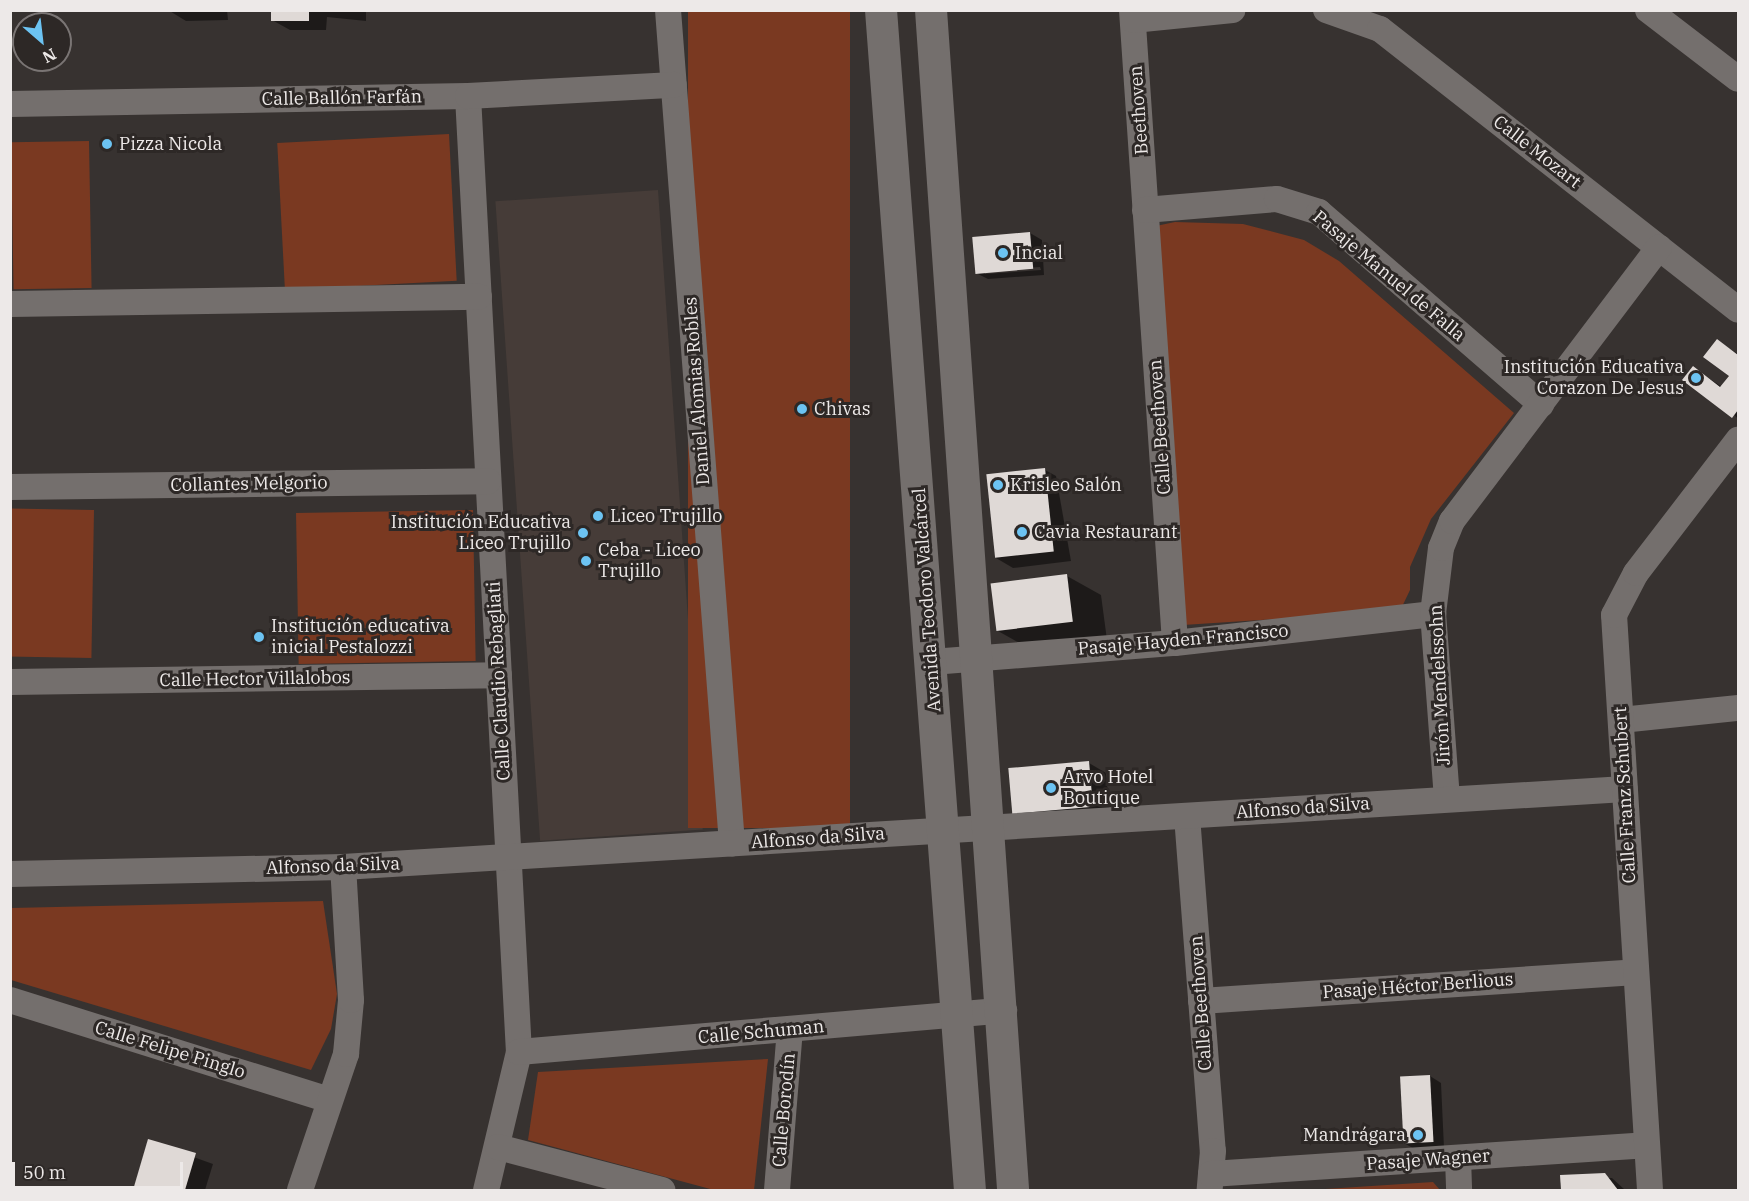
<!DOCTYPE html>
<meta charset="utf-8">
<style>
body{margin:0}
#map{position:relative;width:1749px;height:1201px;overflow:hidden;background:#373230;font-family:"IBM Plex Serif",serif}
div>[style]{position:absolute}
.built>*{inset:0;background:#463c38;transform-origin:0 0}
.green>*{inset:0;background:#7a3921;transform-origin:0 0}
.shadow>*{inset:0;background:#0007}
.building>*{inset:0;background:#dfd9d6;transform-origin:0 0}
.minor>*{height:26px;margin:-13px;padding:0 13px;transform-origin:13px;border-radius:13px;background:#746f6d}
.tertiary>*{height:32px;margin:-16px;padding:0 16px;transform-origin:16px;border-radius:16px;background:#746f6d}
.dots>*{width:16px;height:16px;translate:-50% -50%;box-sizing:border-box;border:3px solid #2d2826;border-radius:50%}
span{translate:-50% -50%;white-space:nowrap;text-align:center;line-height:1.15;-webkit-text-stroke:6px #2d2826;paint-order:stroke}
.street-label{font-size:18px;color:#ede9e8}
.poi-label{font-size:18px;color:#ede9e8}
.left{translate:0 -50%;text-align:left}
.right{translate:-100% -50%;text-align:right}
.frame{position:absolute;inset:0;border:12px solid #ede9e8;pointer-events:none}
.north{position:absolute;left:12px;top:12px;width:60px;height:60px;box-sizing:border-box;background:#2d2826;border:2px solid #7a7574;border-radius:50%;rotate:152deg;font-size:16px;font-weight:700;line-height:24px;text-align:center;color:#ede9e8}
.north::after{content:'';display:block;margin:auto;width:21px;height:27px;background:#6cc3f2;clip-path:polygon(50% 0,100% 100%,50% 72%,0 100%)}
.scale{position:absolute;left:12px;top:1162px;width:171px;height:27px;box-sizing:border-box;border:3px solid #ede9e8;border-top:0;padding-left:8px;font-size:18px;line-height:21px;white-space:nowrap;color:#ede9e8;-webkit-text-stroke:4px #2d2826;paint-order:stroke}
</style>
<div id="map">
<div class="built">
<i style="left:658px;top:190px;width:641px;height:163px;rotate:86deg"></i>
</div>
<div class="green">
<i style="left:688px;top:11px;width:162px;height:817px"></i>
<i style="left:449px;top:134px;width:147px;height:172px;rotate:87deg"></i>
<i style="left:89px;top:141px;width:147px;height:78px;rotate:89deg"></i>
<i style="clip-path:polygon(1175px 222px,1243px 224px,1304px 240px,1339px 261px,1514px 413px,1431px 519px,1410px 567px,1410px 590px,1400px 611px,1183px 625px,1156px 226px)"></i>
<i style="left:94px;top:510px;width:148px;height:83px;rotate:91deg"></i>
<i style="left:473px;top:510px;width:151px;height:177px;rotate:89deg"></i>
<i style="clip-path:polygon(323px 901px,337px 994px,331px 1029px,311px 1070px,11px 980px,11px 908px)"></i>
<i style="clip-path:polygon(768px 1059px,754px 1190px,714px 1190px,528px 1140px,538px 1072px)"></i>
<i style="clip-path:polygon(1433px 1182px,1440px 1190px,1310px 1190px)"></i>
</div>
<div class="shadow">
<i style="clip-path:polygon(168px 10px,227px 10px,228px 20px,186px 21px)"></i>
<i style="clip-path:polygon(272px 10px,366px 10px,366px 21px,327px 17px,326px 30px,290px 30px,272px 20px)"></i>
<i style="clip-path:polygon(evenodd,1030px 233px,1042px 240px,1044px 275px,988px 279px,976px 273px,1030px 233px,1040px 267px,1041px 270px,985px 274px,985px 271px,1040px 267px)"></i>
<i style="clip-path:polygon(1717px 341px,1738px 354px,1738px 419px,1693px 368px,1722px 387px,1731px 376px)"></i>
<i style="clip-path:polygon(1045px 470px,1056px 476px,1071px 561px,1013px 568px,996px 558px)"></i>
<i style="clip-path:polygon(1067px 576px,1101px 595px,1107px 640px,1032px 650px,998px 631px)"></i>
<i style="clip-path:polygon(1089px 763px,1106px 773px,1110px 817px,1031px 824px)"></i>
<i style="clip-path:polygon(1430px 1076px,1441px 1083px,1444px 1148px,1416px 1150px,1404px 1143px)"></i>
<i style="clip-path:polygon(149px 1141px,213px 1164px,205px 1190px,135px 1190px)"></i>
<i style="clip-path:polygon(1562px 1177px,1612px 1178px,1625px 1190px,1563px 1190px)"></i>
</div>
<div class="building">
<i style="left:271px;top:10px;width:38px;height:11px"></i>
<i style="left:1030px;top:232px;width:37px;height:58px;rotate:85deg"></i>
<i style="clip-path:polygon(1717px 339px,1738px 355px,1738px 410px,1732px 418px,1682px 380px,1693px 366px,1720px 387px,1729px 376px,1703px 357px)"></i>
<i style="left:1045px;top:468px;width:84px;height:59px;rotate:84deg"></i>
<i style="left:1067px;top:574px;width:48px;height:77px;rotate:83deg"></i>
<i style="left:1089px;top:761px;width:46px;height:81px;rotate:85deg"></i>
<i style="left:1430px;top:1075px;width:67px;height:30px;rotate:87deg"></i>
<i style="clip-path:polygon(148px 1139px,196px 1153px,185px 1190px,133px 1190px)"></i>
<i style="clip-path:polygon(1605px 1173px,1618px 1190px,1561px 1190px,1560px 1175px)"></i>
</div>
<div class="minor">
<i style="left:668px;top:10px;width:836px;rotate:85.61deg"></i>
<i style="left:1132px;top:10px;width:634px;rotate:86.11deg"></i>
<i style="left:1326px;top:10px;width:57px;rotate:19.4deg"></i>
<i style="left:1380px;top:29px;width:455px;rotate:38.1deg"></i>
<i style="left:1648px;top:10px;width:113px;rotate:37.5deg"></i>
<i style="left:1133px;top:20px;width:100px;rotate:-5.7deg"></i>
<i style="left:468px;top:96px;width:957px;rotate:86.95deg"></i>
<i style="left:519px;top:1052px;width:142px;rotate:103.4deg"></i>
<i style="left:10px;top:104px;width:458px;rotate:-1deg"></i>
<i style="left:468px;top:96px;width:206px;rotate:-3.1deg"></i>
<i style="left:1145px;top:210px;width:132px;rotate:-4.8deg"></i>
<i style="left:1277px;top:199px;width:44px;rotate:17.2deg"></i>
<i style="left:1319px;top:212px;width:294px;rotate:40.9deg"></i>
<i style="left:10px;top:304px;width:469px;rotate:-0.9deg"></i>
<i style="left:10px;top:487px;width:478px;rotate:-0.7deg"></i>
<i style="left:932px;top:662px;width:244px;rotate:-4.5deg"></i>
<i style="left:1175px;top:643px;width:260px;rotate:-6.4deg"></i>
<i style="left:10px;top:682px;width:489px;rotate:-0.8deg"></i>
<i style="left:1621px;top:720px;width:118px;rotate:-5.9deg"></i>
<i style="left:1447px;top:799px;width:186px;rotate:-94.3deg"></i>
<i style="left:1433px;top:614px;width:66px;rotate:-83.1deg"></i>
<i style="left:1441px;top:548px;width:29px;rotate:-68deg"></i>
<i style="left:1452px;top:521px;width:343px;rotate:-52.9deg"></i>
<i style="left:1187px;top:816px;width:336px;rotate:85.6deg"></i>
<i style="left:1213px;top:1151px;width:38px;rotate:95deg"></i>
<i style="left:10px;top:874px;width:333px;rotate:-1.2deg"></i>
<i style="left:343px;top:867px;width:1284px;rotate:-3.48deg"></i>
<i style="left:10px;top:1000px;width:335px;rotate:17.4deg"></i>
<i style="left:1201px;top:1001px;width:436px;rotate:-3.8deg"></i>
<i style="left:519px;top:1052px;width:487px;rotate:-4.9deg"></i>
<i style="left:498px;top:1147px;width:170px;rotate:14.7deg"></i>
<i style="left:1458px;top:1158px;width:32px;rotate:88deg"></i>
<i style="left:1211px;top:1174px;width:435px;rotate:-3.8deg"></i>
<i style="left:300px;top:1190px;width:144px;rotate:-71.3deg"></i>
<i style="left:346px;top:1054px;width:54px;rotate:-84.7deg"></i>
<i style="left:351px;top:1000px;width:133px;rotate:-93.4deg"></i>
<i style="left:777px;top:1190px;width:161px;rotate:-85.4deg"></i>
<i style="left:1650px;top:1190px;width:576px;rotate:-93.58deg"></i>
<i style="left:1614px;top:615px;width:47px;rotate:-62.4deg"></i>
<i style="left:1636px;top:573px;width:168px;rotate:-52.5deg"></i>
</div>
<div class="tertiary">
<i style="left:881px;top:10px;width:1183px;rotate:85.69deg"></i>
<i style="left:931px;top:10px;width:1183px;rotate:86.02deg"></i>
</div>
<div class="dots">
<i style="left:107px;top:144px;background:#6cc3f2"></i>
<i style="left:1003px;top:253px;background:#6cc3f2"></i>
<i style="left:1696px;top:378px;background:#6cc3f2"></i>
<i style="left:802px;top:409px;background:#6cc3f2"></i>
<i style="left:998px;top:485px;background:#6cc3f2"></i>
<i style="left:598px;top:516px;background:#6cc3f2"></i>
<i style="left:1022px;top:532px;background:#6cc3f2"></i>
<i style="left:583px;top:533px;background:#6cc3f2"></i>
<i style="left:586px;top:561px;background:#6cc3f2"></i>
<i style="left:259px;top:637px;background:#6cc3f2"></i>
<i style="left:1051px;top:788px;background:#6cc3f2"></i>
<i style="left:1418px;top:1135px;background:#6cc3f2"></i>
</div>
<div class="street-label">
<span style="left:342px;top:98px;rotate:-1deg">Calle Ballón Farfán</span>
<span style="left:1139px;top:110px;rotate:-94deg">Beethoven</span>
<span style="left:1537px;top:152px;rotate:38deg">Calle Mozart</span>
<span style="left:1389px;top:276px;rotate:40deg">Pasaje Manuel de Falla</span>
<span style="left:697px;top:391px;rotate:-94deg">Daniel Alomias Robles</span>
<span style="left:1160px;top:427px;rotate:-94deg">Calle Beethoven</span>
<span style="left:249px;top:484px;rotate:-1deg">Collantes Melgorio</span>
<span style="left:927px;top:600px;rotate:-94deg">Avenida Teodoro Valcárcel</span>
<span style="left:1183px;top:640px;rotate:-5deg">Pasaje Hayden Francisco</span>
<span style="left:255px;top:679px;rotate:-1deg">Calle Hector Villalobos</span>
<span style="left:499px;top:681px;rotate:-93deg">Calle Claudio Rebagliati</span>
<span style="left:1440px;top:685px;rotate:-93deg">Jirón Mendelssohn</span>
<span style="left:1625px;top:795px;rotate:-93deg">Calle Franz Schubert</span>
<span style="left:1303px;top:808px;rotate:-4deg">Alfonso da Silva</span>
<span style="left:818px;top:838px;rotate:-4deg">Alfonso da Silva</span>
<span style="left:333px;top:866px;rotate:-2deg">Alfonso da Silva</span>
<span style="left:1418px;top:986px;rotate:-4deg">Pasaje Héctor Berlious</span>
<span style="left:1201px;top:1003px;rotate:-94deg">Calle Beethoven</span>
<span style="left:761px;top:1032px;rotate:-5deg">Calle Schuman</span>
<span style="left:170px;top:1050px;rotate:17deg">Calle Felipe Pinglo</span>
<span style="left:784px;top:1110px;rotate:-85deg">Calle Borodín</span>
<span style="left:1428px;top:1160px;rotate:-4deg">Pasaje Wagner</span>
</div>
<div class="poi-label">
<span class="left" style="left:119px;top:144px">Pizza Nicola</span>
<span class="left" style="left:1015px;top:253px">Incial</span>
<span class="right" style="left:1684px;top:378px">Institución Educativa<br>Corazon De Jesus</span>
<span class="left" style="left:814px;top:409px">Chivas</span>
<span class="left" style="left:1010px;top:485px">Krisleo Salón</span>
<span class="left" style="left:610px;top:516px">Liceo Trujillo</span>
<span class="right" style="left:571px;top:533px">Institución Educativa<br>Liceo Trujillo</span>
<span class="left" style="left:1034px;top:532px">Cavia Restaurant</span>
<span class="left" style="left:598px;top:561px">Ceba - Liceo<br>Trujillo</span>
<span class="left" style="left:271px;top:637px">Institución educativa<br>inicial Pestalozzi</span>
<span class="left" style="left:1063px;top:788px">Arvo Hotel<br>Boutique</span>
<span class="right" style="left:1406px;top:1135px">Mandrágara</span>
</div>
<div class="frame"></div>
<div class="north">N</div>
<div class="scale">50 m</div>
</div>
